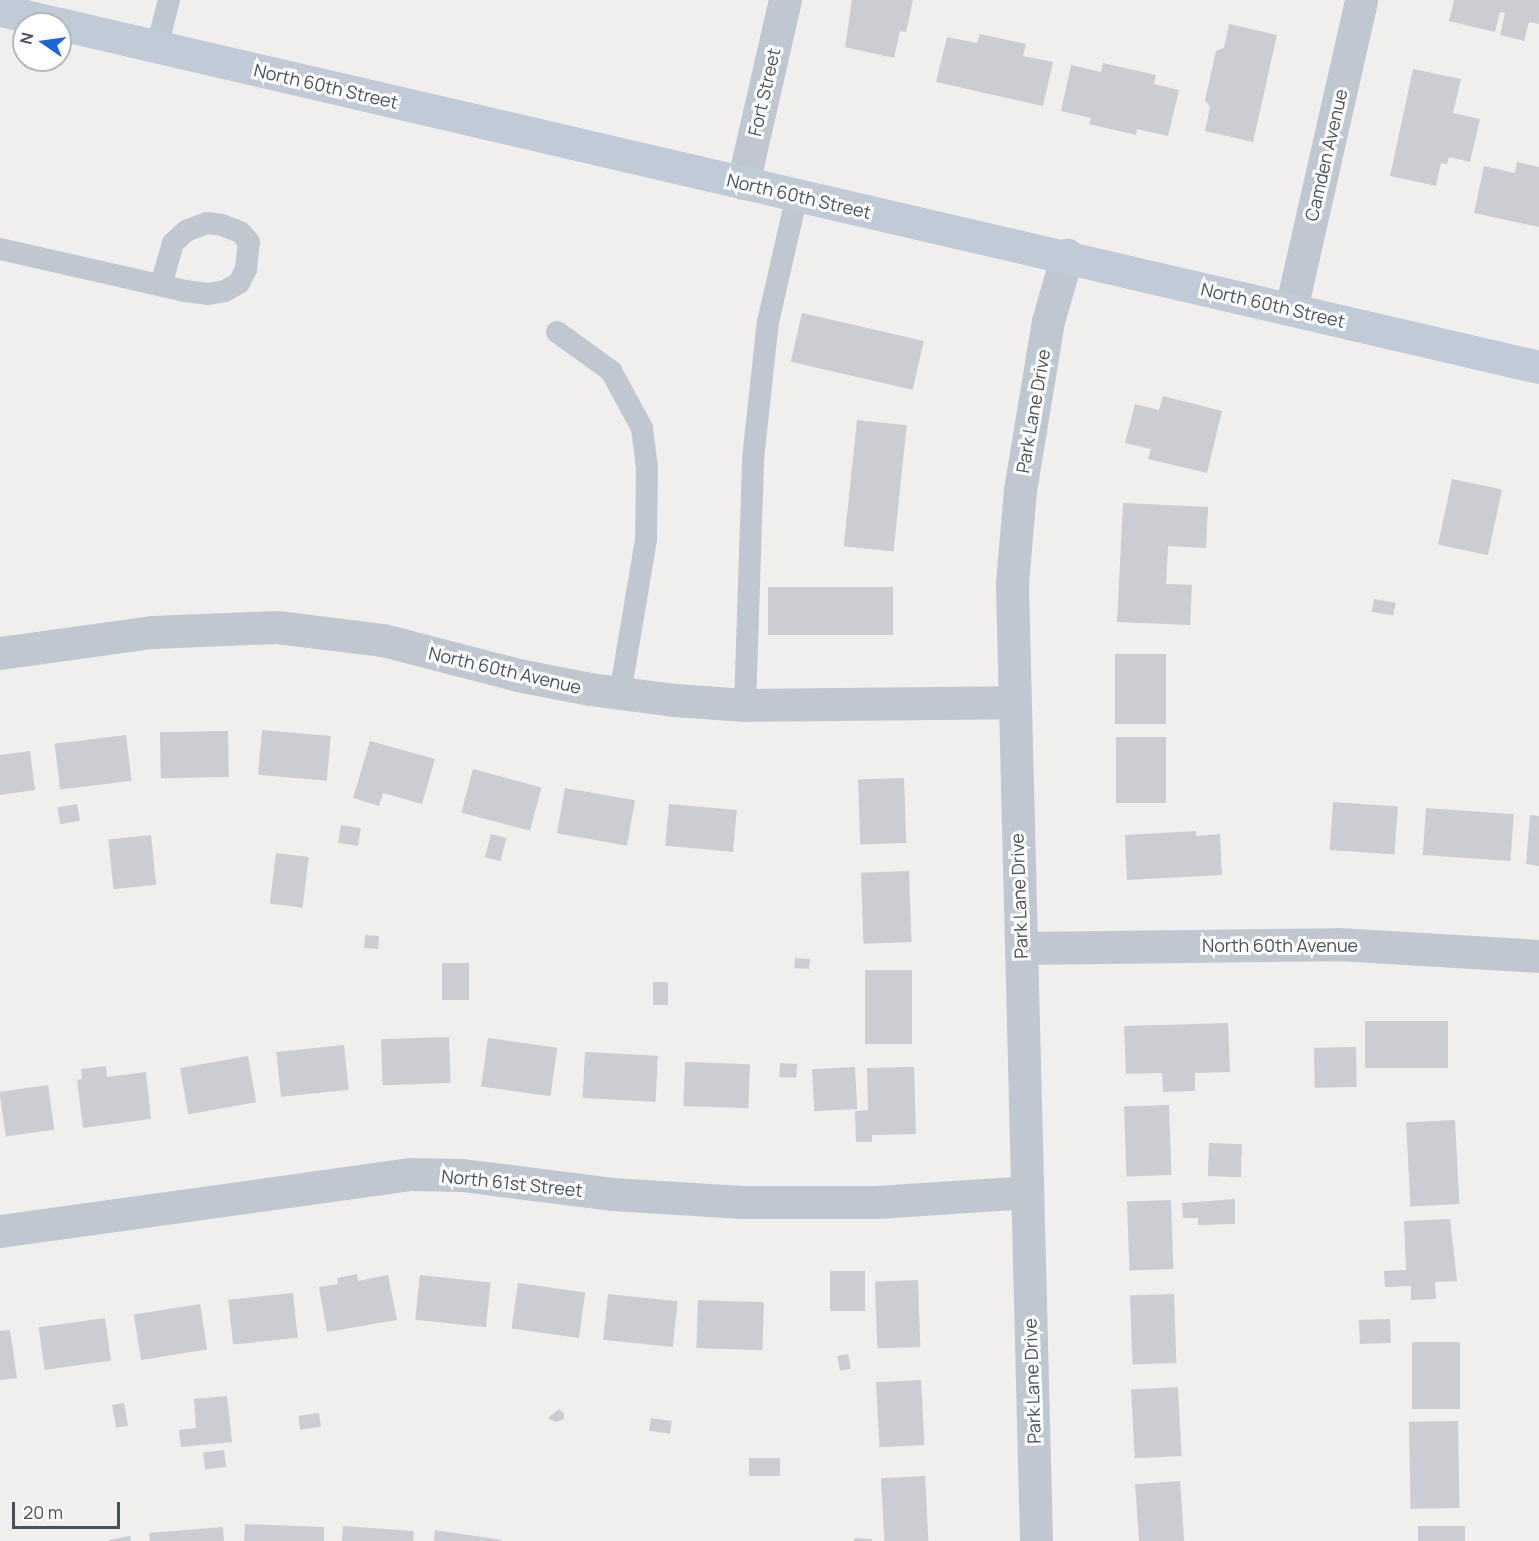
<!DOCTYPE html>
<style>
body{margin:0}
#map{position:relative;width:1539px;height:1541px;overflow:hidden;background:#f1eeee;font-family:Manrope,sans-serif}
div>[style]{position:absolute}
.building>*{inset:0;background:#cbcdd3;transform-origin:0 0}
.lane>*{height:22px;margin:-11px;padding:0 11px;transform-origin:11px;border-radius:11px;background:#bfc8d0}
.street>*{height:33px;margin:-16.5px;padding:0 16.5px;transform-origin:16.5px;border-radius:16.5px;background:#bfc8d0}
.secondary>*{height:33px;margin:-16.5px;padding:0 16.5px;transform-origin:16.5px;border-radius:16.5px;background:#c1cad7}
span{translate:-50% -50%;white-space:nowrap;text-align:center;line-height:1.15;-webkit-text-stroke:6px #fff;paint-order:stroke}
.street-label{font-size:18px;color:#47505b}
.north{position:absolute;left:12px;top:12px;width:60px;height:60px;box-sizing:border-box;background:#fff;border:2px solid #b5b9bd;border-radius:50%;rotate:283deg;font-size:16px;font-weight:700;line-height:24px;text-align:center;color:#47505b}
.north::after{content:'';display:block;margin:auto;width:21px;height:27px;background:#1d65dc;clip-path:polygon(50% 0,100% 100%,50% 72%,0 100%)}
.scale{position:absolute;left:12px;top:1502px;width:108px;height:27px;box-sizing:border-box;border:3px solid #47505b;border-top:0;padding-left:8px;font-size:18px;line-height:21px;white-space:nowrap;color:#47505b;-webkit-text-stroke:4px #fff;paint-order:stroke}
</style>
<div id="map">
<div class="building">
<i style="clip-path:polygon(852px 0,913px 0,906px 32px,900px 31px,894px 58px,845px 47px)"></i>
<i style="clip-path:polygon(1454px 0,1539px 0,1539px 24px,1529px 22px,1524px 41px,1500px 35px,1505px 13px,1500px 12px,1495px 32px,1449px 21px)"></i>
<i style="clip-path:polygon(1229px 24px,1277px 35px,1253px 142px,1205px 131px,1210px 107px,1205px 100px,1216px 51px,1224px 48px)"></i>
<i style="clip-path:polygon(980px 34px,1026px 44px,1023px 56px,1053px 62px,1043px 106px,936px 82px,947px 37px,977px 43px)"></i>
<i style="clip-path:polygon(1103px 63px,1156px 75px,1154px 84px,1179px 90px,1168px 136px,1137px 129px,1136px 135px,1089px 124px,1091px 118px,1061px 111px,1071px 65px,1101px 72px)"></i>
<i style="clip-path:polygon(1413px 69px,1461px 79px,1453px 113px,1480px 119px,1470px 162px,1449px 157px,1447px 164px,1441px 163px,1436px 186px,1390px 176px)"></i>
<i style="clip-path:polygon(1517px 162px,1539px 167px,1539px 227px,1474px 213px,1484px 166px,1515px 173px)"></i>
<i style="left:802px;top:313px;width:125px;height:50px;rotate:13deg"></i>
<i style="clip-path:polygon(1163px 396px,1222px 411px,1207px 473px,1148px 459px,1151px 449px,1125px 443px,1135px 404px,1159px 410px)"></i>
<i style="left:857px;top:420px;width:50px;height:127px;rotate:6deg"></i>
<i style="left:1452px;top:479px;width:51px;height:67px;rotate:12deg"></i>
<i style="clip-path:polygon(1123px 503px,1208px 507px,1206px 548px,1168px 546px,1166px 584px,1192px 585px,1190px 625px,1117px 622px)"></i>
<i style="left:893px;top:587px;width:48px;height:125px;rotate:90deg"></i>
<i style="left:1374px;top:599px;width:22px;height:13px;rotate:10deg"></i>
<i style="left:1115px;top:654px;width:51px;height:70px"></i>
<i style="left:262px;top:730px;width:69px;height:45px;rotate:5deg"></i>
<i style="left:228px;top:731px;width:46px;height:68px;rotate:89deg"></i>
<i style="left:126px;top:735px;width:46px;height:72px;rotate:83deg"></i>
<i style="left:1116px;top:737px;width:50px;height:66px"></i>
<i style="clip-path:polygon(370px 741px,435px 759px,422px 804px,383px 793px,379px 806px,353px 798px)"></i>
<i style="clip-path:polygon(30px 751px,35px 790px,0 795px,0 755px)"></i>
<i style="left:473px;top:769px;width:71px;height:45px;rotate:15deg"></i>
<i style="left:904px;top:778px;width:65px;height:46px;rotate:88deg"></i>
<i style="left:565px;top:788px;width:71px;height:46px;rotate:10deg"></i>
<i style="left:1333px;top:802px;width:65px;height:48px;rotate:4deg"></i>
<i style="left:77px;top:804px;width:17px;height:20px;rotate:80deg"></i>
<i style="left:669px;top:804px;width:68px;height:42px;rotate:5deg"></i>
<i style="left:1426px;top:808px;width:88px;height:47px;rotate:4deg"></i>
<i style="clip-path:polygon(1530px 815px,1539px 816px,1539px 866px,1526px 864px)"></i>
<i style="left:341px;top:825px;width:20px;height:18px;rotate:9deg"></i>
<i style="clip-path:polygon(1196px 831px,1196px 836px,1220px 834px,1222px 875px,1127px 880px,1125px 835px)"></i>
<i style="left:491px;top:834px;width:16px;height:24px;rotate:15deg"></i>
<i style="left:151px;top:835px;width:50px;height:43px;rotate:84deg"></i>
<i style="left:276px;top:853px;width:33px;height:51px;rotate:7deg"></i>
<i style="left:909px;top:871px;width:71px;height:48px;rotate:88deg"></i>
<i style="left:365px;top:935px;width:14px;height:13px;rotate:4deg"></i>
<i style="left:795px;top:958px;width:15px;height:10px;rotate:4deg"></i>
<i style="left:442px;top:963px;width:27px;height:37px"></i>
<i style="left:865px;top:970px;width:47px;height:74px"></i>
<i style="left:653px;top:982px;width:15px;height:23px"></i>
<i style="left:1448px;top:1021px;width:47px;height:83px;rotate:90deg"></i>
<i style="clip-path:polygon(1228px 1023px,1230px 1072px,1195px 1073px,1195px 1091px,1163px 1092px,1162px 1073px,1126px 1074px,1124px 1026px)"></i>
<i style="left:449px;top:1037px;width:46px;height:68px;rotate:88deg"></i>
<i style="left:488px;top:1038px;width:70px;height:49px;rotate:8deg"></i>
<i style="left:344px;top:1045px;width:45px;height:68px;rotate:84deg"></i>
<i style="left:1356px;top:1047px;width:40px;height:42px;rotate:89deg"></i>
<i style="left:585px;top:1052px;width:73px;height:46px;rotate:3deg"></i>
<i style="left:248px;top:1056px;width:47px;height:69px;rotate:80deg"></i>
<i style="left:685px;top:1062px;width:65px;height:44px;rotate:2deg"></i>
<i style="left:780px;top:1063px;width:17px;height:14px;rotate:3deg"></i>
<i style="clip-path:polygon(106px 1066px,107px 1077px,146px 1072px,151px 1119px,83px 1128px,77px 1080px,82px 1079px,81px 1069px)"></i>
<i style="left:855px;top:1067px;width:42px;height:43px;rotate:87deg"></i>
<i style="clip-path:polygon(914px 1067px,916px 1134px,872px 1135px,872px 1142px,856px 1142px,855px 1111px,868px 1110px,867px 1068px)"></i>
<i style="left:48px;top:1085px;width:45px;height:49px;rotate:82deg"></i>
<i style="left:1169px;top:1105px;width:70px;height:45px;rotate:88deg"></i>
<i style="left:1455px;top:1120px;width:84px;height:49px;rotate:87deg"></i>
<i style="left:1209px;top:1143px;width:33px;height:33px;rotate:2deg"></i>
<i style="clip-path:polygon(1235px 1199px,1235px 1224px,1198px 1225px,1198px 1218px,1183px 1218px,1182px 1203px)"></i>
<i style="left:1171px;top:1200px;width:69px;height:44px;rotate:88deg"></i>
<i style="clip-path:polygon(1450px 1219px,1457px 1281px,1435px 1282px,1436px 1299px,1411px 1300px,1411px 1286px,1385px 1287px,1384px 1271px,1406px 1270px,1404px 1221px)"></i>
<i style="left:830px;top:1271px;width:35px;height:40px"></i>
<i style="clip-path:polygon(357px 1274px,358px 1281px,388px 1275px,397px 1320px,327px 1332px,319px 1287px,338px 1284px,337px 1278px)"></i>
<i style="left:420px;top:1275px;width:71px;height:45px;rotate:6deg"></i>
<i style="left:918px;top:1280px;width:67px;height:43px;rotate:88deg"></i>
<i style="left:518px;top:1283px;width:68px;height:46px;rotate:8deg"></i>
<i style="left:293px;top:1293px;width:45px;height:65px;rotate:84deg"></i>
<i style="left:608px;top:1294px;width:70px;height:46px;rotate:6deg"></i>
<i style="left:1174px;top:1294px;width:69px;height:44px;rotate:88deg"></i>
<i style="left:698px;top:1300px;width:66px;height:48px;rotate:2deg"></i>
<i style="left:200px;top:1304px;width:46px;height:67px;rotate:81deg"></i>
<i style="left:105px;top:1318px;width:43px;height:67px;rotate:82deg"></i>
<i style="left:1390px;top:1319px;width:24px;height:31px;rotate:88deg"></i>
<i style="clip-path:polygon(10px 1330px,17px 1378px,0 1380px,0 1331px)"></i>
<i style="left:1412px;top:1342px;width:48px;height:67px"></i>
<i style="left:848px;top:1354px;width:15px;height:11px;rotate:79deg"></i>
<i style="left:921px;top:1380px;width:65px;height:45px;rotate:87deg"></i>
<i style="left:1178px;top:1387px;width:69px;height:47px;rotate:87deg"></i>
<i style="clip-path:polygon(227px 1396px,232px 1442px,181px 1447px,179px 1430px,196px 1428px,194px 1399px)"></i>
<i style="left:124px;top:1403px;width:23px;height:12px;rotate:80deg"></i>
<i style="clip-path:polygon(559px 1409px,564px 1413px,564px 1419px,556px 1422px,548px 1418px)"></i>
<i style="left:319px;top:1413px;width:14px;height:21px;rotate:82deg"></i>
<i style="left:651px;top:1418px;width:21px;height:13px;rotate:8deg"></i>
<i style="left:1458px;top:1421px;width:87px;height:49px;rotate:89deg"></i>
<i style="left:224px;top:1450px;width:17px;height:21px;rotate:83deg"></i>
<i style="left:780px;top:1458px;width:18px;height:31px;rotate:90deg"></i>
<i style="left:925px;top:1476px;width:65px;height:44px;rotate:87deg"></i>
<i style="left:1180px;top:1481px;width:60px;height:45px;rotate:86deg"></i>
<i style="clip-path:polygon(245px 1524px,324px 1527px,324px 1541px,244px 1541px)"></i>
<i style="clip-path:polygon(343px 1526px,414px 1531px,413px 1541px,342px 1541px)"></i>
<i style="left:1465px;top:1526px;width:15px;height:47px;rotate:90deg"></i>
<i style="clip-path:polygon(223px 1527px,224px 1541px,150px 1541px,149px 1533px)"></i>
<i style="clip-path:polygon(435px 1530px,502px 1540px,502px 1541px,434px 1541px)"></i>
<i style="clip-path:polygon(130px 1536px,131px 1541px,109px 1541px,109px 1540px)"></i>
<i style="clip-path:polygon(854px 1538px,872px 1539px,872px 1541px,854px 1541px)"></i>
</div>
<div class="lane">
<i style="left:157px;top:47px;width:49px;rotate:-75.7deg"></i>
<i style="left:0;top:249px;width:190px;rotate:12.8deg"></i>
<i style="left:185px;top:291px;width:23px;rotate:7deg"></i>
<i style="left:208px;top:294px;width:17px;rotate:-10deg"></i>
<i style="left:225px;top:291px;width:16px;rotate:-30deg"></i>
<i style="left:239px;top:283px;width:16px;rotate:-63deg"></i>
<i style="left:246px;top:269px;width:27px;rotate:-84deg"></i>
<i style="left:249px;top:242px;width:13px;rotate:-132deg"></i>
<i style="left:240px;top:232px;width:19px;rotate:-159deg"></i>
<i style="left:222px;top:225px;width:15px;rotate:-172deg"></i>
<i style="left:207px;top:223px;width:22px;rotate:159deg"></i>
<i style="left:186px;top:231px;width:18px;rotate:137deg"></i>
<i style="left:173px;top:243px;width:44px;rotate:105.9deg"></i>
<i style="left:557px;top:332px;width:67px;rotate:35.8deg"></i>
<i style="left:611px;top:371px;width:65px;rotate:61.5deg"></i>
<i style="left:642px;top:428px;width:40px;rotate:82.9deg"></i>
<i style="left:647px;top:468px;width:72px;rotate:90.8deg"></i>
<i style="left:646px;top:540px;width:155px;rotate:99.6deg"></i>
<i style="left:745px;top:705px;width:246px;rotate:-88.1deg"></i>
<i style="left:753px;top:459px;width:138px;rotate:-83.8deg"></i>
<i style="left:768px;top:322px;width:130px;rotate:-77.1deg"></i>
</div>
<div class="street">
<i style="left:743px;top:183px;width:188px;rotate:-77.1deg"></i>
<i style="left:1291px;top:309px;width:317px;rotate:-77.2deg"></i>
<i style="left:0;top:653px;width:153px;rotate:-7.9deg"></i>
<i style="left:152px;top:632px;width:125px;rotate:-2.3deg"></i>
<i style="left:277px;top:627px;width:107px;rotate:7deg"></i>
<i style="left:383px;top:640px;width:139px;rotate:14.5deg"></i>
<i style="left:518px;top:675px;width:73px;rotate:11deg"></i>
<i style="left:590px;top:689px;width:86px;rotate:7.4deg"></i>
<i style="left:675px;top:700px;width:70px;rotate:4.1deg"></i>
<i style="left:745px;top:705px;width:268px;rotate:-0.6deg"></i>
<i style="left:1021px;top:948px;width:317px;rotate:-0.7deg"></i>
<i style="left:1338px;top:944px;width:201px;rotate:3.4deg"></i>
<i style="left:0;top:1231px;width:415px;rotate:-7.9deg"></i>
<i style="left:411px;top:1174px;width:51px;rotate:1.1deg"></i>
<i style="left:462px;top:1175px;width:151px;rotate:7.2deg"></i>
<i style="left:612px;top:1194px;width:130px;rotate:3.5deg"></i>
<i style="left:742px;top:1202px;width:135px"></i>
<i style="left:877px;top:1202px;width:150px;rotate:-3.8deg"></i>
<i style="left:1036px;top:1541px;width:958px;rotate:-91.44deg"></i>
<i style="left:1012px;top:583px;width:93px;rotate:-85.1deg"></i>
<i style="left:1020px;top:490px;width:171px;rotate:-80.6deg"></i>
<i style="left:1048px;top:321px;width:69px;rotate:-73.9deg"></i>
</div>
<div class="secondary">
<i style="left:0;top:10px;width:61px;rotate:13.3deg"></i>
<i style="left:60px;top:24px;width:1518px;rotate:13.06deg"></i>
</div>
<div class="street-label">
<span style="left:326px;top:86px;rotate:13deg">North 60th Street</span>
<span style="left:764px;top:92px;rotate:-77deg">Fort Street</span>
<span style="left:1326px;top:155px;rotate:-77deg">Camden Avenue</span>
<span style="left:799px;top:196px;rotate:13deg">North 60th Street</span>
<span style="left:1273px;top:305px;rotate:13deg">North 60th Street</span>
<span style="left:1033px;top:411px;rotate:-80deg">Park Lane Drive</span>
<span style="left:505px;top:670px;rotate:13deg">North 60th Avenue</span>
<span style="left:1019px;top:896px;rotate:-92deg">Park Lane Drive</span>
<span style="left:1280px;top:945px">North 60th Avenue</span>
<span style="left:512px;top:1183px;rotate:6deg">North 61st Street</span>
<span style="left:1032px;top:1381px;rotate:-92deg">Park Lane Drive</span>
</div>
<div class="north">N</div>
<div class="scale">20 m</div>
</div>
